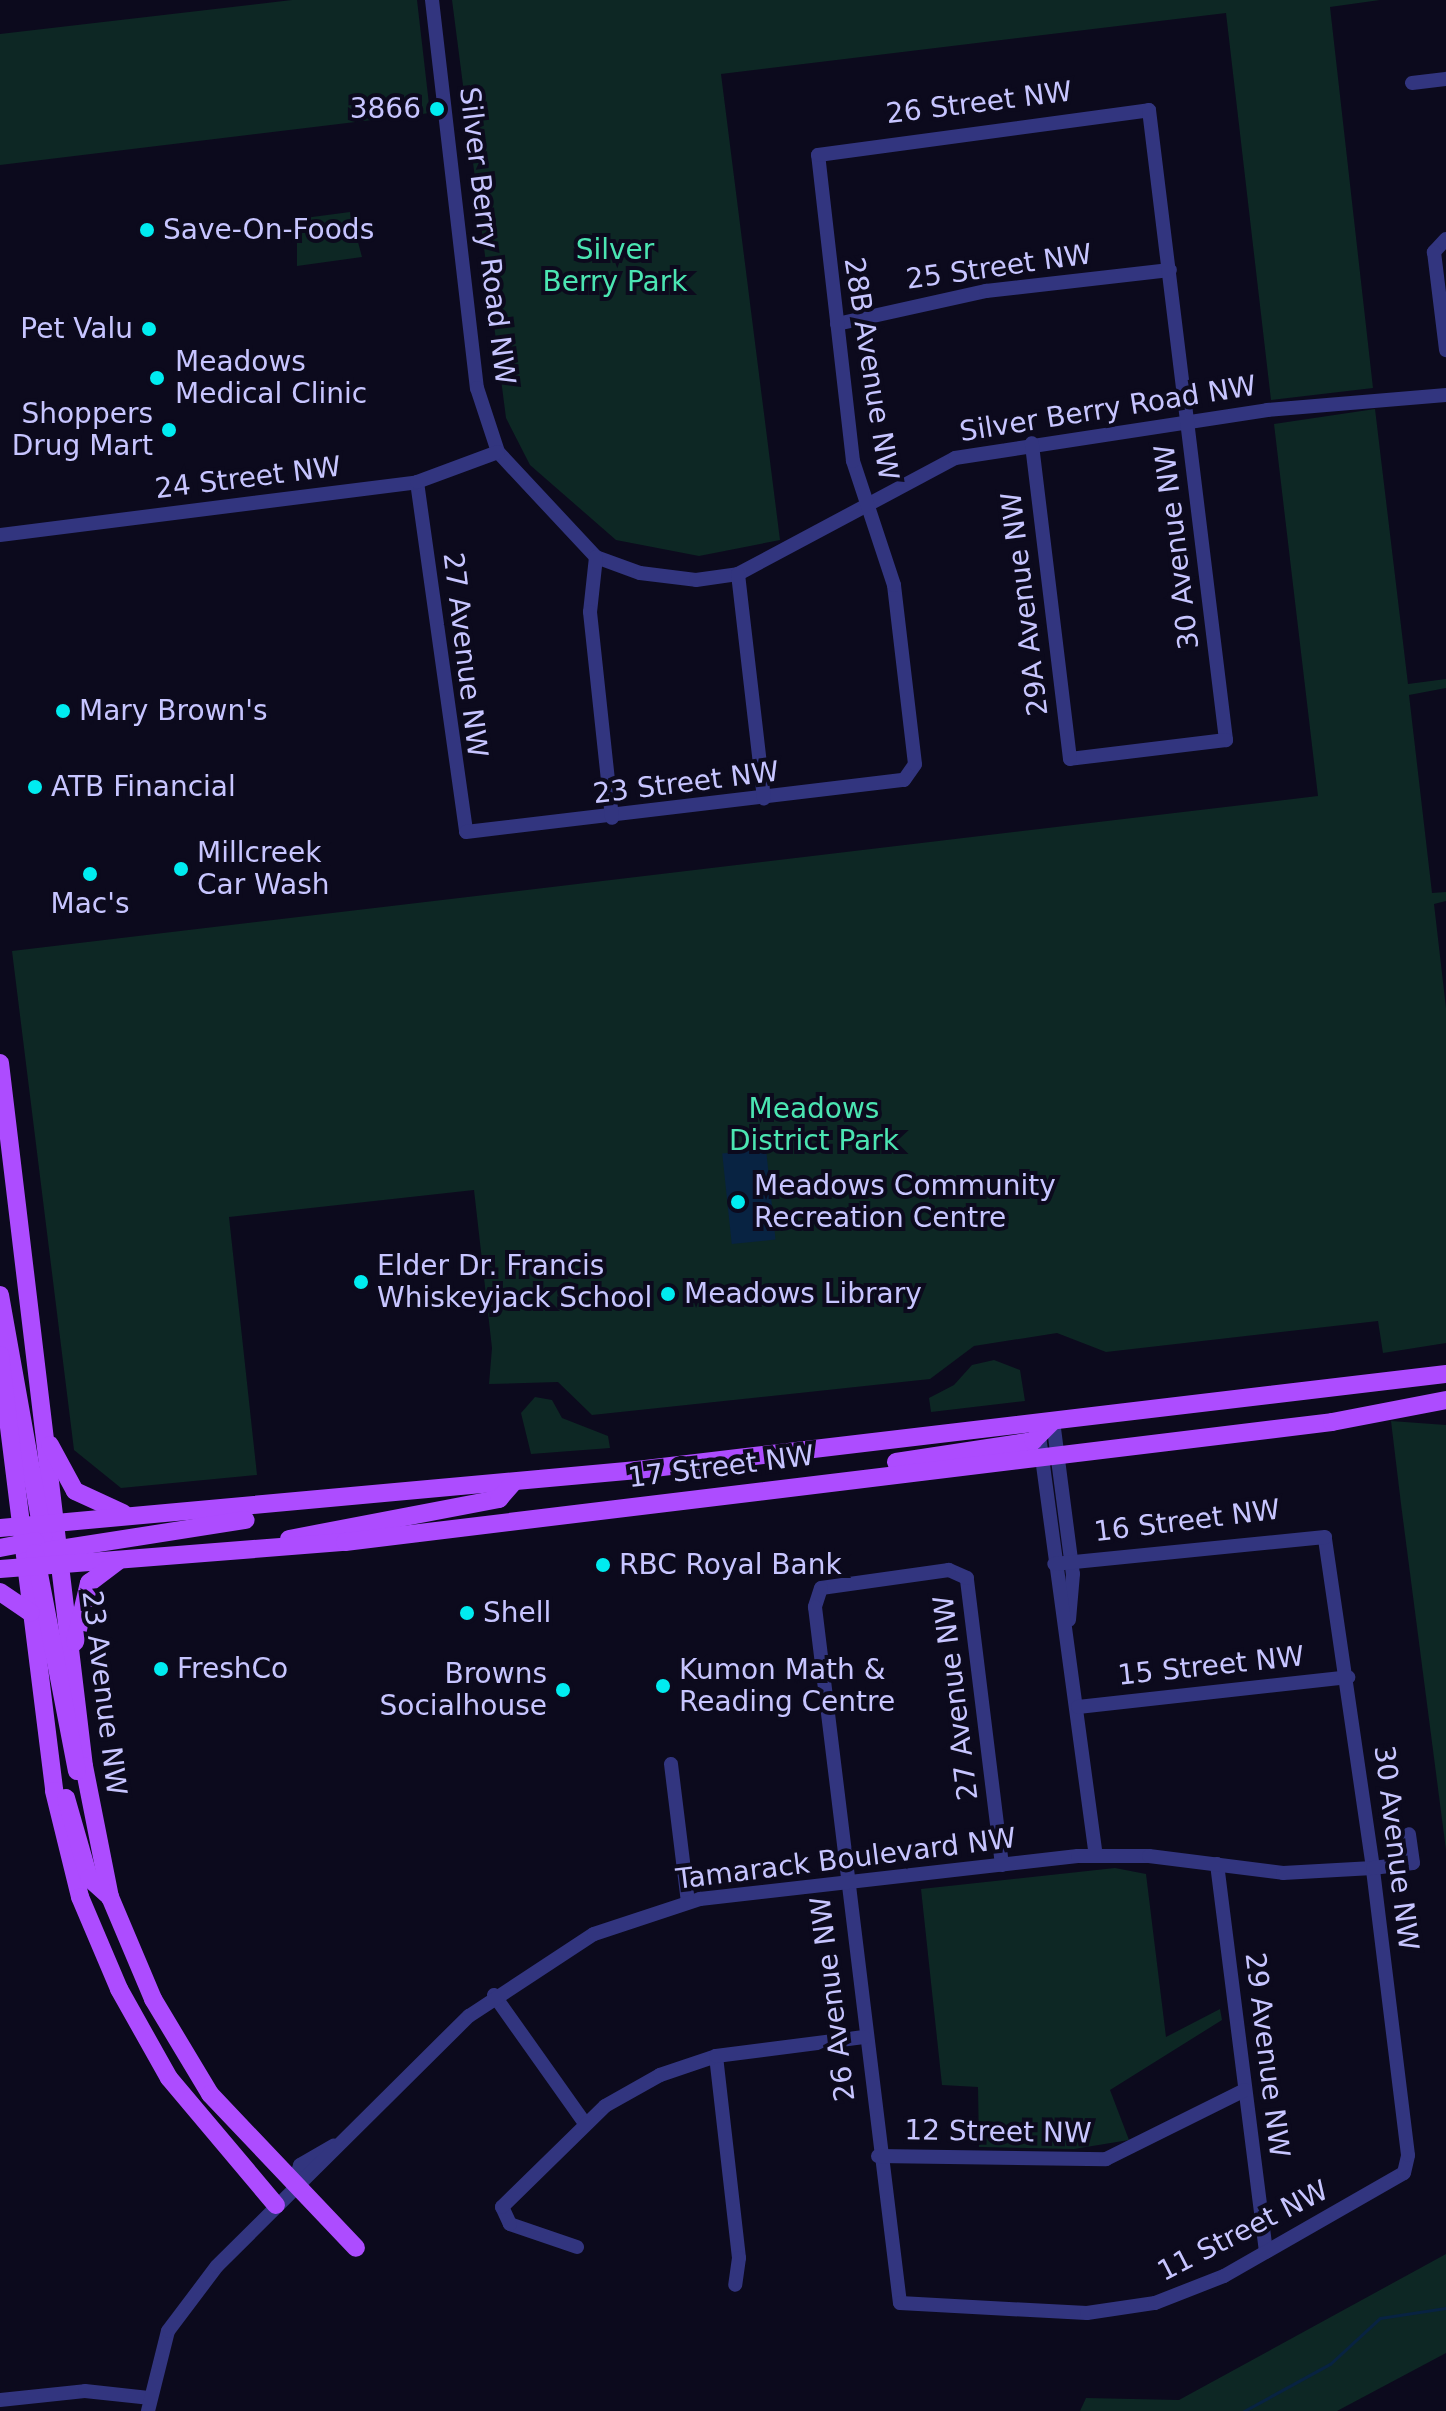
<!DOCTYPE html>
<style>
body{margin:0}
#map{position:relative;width:1446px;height:2411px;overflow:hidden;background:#0c0a1d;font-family:"DejaVu Sans",sans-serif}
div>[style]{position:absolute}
.green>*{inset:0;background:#0d2724}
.water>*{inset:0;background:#082342;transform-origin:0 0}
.stream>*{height:3px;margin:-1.5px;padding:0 1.5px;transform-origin:1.5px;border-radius:1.5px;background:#082342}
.minor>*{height:14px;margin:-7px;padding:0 7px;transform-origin:7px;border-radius:7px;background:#32357f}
.major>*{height:18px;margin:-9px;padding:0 9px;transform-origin:9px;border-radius:9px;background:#ad4cff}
.dots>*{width:22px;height:22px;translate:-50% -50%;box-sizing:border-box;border:4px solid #0c0a1d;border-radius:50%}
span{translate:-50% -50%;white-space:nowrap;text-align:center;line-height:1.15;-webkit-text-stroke:8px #0c0a1d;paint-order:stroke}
.street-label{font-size:28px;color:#c7c5ff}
.poi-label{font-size:28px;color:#c7c5ff}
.right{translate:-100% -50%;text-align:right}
.left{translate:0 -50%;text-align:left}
.park-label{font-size:28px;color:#4be5b2}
</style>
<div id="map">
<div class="green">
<i style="clip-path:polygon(292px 0,417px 0,430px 113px,0 165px,0 34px)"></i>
<i style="clip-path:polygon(452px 0,1380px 0,1330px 7px,1373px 388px,1271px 400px,1226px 13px,721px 74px,780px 540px,699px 556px,616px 540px,530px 465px,506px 418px)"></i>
<i style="clip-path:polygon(350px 212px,362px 257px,297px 266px,297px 219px)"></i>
<i style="clip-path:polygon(1375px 409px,1408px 684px,1446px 679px,1446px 688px,1409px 695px,1432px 893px,1446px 892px,1446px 901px,1434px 904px,1446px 1008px,1446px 1343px,1383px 1353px,1378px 1321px,1106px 1352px,1057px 1333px,974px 1346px,930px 1379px,592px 1415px,558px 1382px,489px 1384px,492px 1348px,474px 1190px,229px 1217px,257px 1475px,121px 1488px,74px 1450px,12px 951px,1318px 796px,1274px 424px)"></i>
<i style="clip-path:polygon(994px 1360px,1020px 1370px,1025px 1401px,931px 1412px,929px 1398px,954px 1385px,972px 1365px)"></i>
<i style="clip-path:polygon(535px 1397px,552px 1400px,562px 1418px,608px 1436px,610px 1448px,531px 1454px,521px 1413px)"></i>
<i style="clip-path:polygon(1391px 1421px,1446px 1425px,1446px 1850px,1401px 1504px)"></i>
<i style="clip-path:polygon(1115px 1868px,1146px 1874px,1166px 2037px,1220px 2009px,1222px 2020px,1110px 2090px,1129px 2140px,1074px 2149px,979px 2147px,978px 2087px,942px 2085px,921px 1889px)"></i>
<i style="clip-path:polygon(1446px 2254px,1446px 2353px,1337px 2411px,1080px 2411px,1086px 2398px,1179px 2400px)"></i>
</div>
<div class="water">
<i style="left:766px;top:1149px;width:91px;height:44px;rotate:84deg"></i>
</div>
<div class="stream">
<i style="left:1244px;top:2411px;width:98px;rotate:-28.7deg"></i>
<i style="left:1330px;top:2364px;width:68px;rotate:-42.6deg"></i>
<i style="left:1380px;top:2318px;width:67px;rotate:-8.6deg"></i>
</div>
<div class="minor">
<i style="left:432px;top:0;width:391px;rotate:83.4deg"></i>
<i style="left:477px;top:388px;width:67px;rotate:71.8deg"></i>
<i style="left:498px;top:452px;width:144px;rotate:47deg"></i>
<i style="left:596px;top:557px;width:47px;rotate:20deg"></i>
<i style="left:640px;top:573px;width:56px;rotate:7.1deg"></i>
<i style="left:696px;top:580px;width:42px;rotate:-8.1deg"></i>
<i style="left:738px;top:574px;width:246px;rotate:-28.1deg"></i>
<i style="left:955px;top:458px;width:316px;rotate:-8.7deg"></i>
<i style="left:1267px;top:410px;width:180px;rotate:-4.8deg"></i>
<i style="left:1412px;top:83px;width:34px;rotate:-7deg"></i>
<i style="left:1446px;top:239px;width:18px;rotate:133deg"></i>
<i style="left:1434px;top:252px;width:99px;rotate:83deg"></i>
<i style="left:837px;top:324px;width:153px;rotate:-12.5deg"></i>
<i style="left:986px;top:291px;width:185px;rotate:-6.5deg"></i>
<i style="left:417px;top:482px;width:353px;rotate:82deg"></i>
<i style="left:466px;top:832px;width:441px;rotate:-6.8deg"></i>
<i style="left:904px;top:780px;width:19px;rotate:-55deg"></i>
<i style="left:915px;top:764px;width:180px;rotate:-96.7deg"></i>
<i style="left:894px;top:585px;width:131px;rotate:-108.3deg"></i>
<i style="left:853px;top:461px;width:308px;rotate:-96.5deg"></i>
<i style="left:818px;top:155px;width:334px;rotate:-7.7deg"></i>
<i style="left:1149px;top:110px;width:635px;rotate:83.03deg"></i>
<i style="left:1226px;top:740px;width:157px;rotate:173.1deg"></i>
<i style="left:1070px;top:759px;width:318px;rotate:-96.9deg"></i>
<i style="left:0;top:535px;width:420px;rotate:-7.2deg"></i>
<i style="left:417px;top:482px;width:86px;rotate:-20.3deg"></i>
<i style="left:596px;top:557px;width:55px;rotate:96.2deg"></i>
<i style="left:590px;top:612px;width:207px;rotate:83.9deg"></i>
<i style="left:738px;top:574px;width:226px;rotate:83.4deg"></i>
<i style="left:1053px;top:1421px;width:154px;rotate:82.6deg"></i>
<i style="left:1073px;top:1574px;width:46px;rotate:95deg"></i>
<i style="left:1038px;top:1428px;width:431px;rotate:82.3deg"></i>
<i style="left:1078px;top:1707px;width:272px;rotate:-6.3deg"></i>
<i style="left:671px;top:1764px;width:139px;rotate:83deg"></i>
<i style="left:1217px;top:1864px;width:391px;rotate:82.8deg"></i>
<i style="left:1002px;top:1865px;width:289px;rotate:-97deg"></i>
<i style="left:967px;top:1578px;width:20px;rotate:-156deg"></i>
<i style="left:949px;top:1570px;width:129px;rotate:172deg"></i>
<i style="left:821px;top:1588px;width:20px;rotate:108deg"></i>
<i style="left:815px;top:1607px;width:701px;rotate:83.04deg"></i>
<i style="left:900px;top:2303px;width:187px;rotate:3.1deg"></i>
<i style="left:1087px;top:2313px;width:69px;rotate:-8.4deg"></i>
<i style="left:1155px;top:2303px;width:74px;rotate:-21.4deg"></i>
<i style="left:1224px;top:2276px;width:207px;rotate:-29.8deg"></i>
<i style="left:1404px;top:2173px;width:18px;rotate:-77deg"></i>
<i style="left:1408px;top:2155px;width:289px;rotate:-97deg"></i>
<i style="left:1373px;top:1868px;width:334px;rotate:-98.3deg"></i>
<i style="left:1325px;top:1537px;width:272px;rotate:174.3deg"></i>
<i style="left:494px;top:1995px;width:156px;rotate:54.7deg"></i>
<i style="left:716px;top:2056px;width:203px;rotate:83.5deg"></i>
<i style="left:739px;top:2258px;width:27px;rotate:98deg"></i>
<i style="left:878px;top:2156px;width:228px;rotate:0.8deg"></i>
<i style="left:1106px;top:2159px;width:155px;rotate:-26.4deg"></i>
<i style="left:293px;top:2187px;width:23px;rotate:-72deg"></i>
<i style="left:300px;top:2165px;width:39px;rotate:-30deg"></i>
<i style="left:577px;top:2247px;width:71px;rotate:-161.1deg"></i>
<i style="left:510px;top:2224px;width:19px;rotate:-115deg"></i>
<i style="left:502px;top:2207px;width:144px;rotate:-44.4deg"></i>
<i style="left:605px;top:2106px;width:63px;rotate:-29.4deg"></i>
<i style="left:660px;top:2075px;width:59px;rotate:-18.7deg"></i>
<i style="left:716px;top:2056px;width:149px;rotate:-7.3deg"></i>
<i style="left:0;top:2400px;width:85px;rotate:-6deg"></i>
<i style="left:85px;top:2391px;width:64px;rotate:6.2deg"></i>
<i style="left:148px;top:2411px;width:82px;rotate:-76deg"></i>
<i style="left:168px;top:2331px;width:81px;rotate:-53deg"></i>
<i style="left:217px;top:2266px;width:355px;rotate:-44.8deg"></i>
<i style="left:469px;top:2016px;width:149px;rotate:-33.3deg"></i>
<i style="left:594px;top:1934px;width:112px;rotate:-18.3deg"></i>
<i style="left:700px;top:1899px;width:380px;rotate:-6.5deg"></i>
<i style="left:1078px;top:1856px;width:71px"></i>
<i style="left:1149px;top:1856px;width:135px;rotate:7.2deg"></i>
<i style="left:1283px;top:1873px;width:90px;rotate:-3.2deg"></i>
<i style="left:1373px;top:1868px;width:40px;rotate:-7.1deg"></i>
<i style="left:1413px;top:1863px;width:29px;rotate:-98deg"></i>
</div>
<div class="major">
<i style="left:0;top:1063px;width:708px;rotate:83.19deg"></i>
<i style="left:84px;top:1766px;width:134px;rotate:78.8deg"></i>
<i style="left:110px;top:1897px;width:111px;rotate:67.1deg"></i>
<i style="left:153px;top:1999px;width:111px;rotate:59deg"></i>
<i style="left:210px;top:2094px;width:212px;rotate:46.5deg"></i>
<i style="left:0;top:1295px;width:246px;rotate:79.9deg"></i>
<i style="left:0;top:1355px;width:439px;rotate:82.9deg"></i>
<i style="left:54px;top:1791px;width:109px;rotate:76.2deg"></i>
<i style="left:80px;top:1897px;width:100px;rotate:67deg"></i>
<i style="left:119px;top:1989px;width:102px;rotate:60.7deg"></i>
<i style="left:169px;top:2078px;width:166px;rotate:49.9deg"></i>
<i style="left:50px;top:1445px;width:52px;rotate:61.5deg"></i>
<i style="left:75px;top:1491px;width:53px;rotate:24.6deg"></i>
<i style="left:896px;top:1462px;width:139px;rotate:-8.7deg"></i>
<i style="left:1033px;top:1441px;width:28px;rotate:-45deg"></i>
<i style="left:0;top:1528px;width:640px;rotate:-5.2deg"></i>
<i style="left:637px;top:1470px;width:815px;rotate:-6.77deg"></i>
<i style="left:289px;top:1539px;width:214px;rotate:-10.8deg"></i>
<i style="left:499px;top:1499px;width:21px;rotate:-49deg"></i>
<i style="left:0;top:1548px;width:36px;rotate:-11deg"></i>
<i style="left:47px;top:1551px;width:201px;rotate:-8.9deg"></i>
<i style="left:35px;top:1553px;width:222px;rotate:79.1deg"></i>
<i style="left:0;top:1569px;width:346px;rotate:-4.5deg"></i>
<i style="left:345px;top:1542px;width:994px;rotate:-6.93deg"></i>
<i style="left:1332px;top:1422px;width:116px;rotate:-10.9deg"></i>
<i style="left:0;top:1592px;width:37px;rotate:34deg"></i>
<i style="left:75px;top:1642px;width:61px;rotate:-76.7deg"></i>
<i style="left:89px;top:1583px;width:36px;rotate:-37deg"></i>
<i style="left:66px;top:1798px;width:83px;rotate:74deg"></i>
<i style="left:89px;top:1878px;width:28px;rotate:42deg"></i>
</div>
<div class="dots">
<i style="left:437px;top:109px;background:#00ecf0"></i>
<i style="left:147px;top:230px;background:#00ecf0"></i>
<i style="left:149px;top:329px;background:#00ecf0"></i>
<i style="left:157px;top:378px;background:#00ecf0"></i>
<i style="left:169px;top:430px;background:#00ecf0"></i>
<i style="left:63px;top:711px;background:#00ecf0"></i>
<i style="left:35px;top:787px;background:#00ecf0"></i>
<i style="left:181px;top:869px;background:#00ecf0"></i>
<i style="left:90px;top:874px;background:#00ecf0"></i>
<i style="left:738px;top:1202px;background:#00ecf0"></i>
<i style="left:361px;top:1282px;background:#00ecf0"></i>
<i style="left:668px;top:1294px;background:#00ecf0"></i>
<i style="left:603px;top:1565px;background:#00ecf0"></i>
<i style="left:467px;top:1613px;background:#00ecf0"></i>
<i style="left:161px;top:1669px;background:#00ecf0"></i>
<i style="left:663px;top:1686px;background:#00ecf0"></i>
<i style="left:563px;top:1690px;background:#00ecf0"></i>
</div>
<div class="street-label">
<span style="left:979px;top:103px;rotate:-7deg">26 Street NW</span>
<span style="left:487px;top:236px;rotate:83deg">Silver Berry Road NW</span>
<span style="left:999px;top:267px;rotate:-8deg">25 Street NW</span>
<span style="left:871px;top:369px;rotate:81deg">28B Avenue NW</span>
<span style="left:1108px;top:409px;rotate:-9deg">Silver Berry Road NW</span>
<span style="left:248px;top:478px;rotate:-7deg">24 Street NW</span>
<span style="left:1177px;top:547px;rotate:-97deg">30 Avenue NW</span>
<span style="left:1025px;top:604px;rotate:-97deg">29A Avenue NW</span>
<span style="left:465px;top:655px;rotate:83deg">27 Avenue NW</span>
<span style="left:686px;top:783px;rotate:-7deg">23 Street NW</span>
<span style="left:721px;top:1467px;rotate:-7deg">17 Street NW</span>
<span style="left:1187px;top:1521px;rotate:-7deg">16 Street NW</span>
<span style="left:1211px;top:1666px;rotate:-6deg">15 Street NW</span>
<span style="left:104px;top:1693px;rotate:83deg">23 Avenue NW</span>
<span style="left:956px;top:1698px;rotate:-97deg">27 Avenue NW</span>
<span style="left:1396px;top:1848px;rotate:83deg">30 Avenue NW</span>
<span style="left:846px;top:1859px;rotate:-7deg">Tamarack Boulevard NW</span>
<span style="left:833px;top:1999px;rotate:-97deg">26 Avenue NW</span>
<span style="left:1267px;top:2055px;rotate:83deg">29 Avenue NW</span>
<span style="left:998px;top:2132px;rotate:1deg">12 Street NW</span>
<span style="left:1243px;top:2231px;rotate:-27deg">11 Street NW</span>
</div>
<div class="poi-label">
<span class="right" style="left:421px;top:109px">3866</span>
<span class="left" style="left:163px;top:230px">Save-On-Foods</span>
<span class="right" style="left:133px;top:329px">Pet Valu</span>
<span class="left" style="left:175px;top:378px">Meadows<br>Medical Clinic</span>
<span class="right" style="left:153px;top:430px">Shoppers<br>Drug Mart</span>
<span class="left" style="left:79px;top:711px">Mary Brown's</span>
<span class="left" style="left:51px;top:787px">ATB Financial</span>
<span class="left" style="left:197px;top:869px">Millcreek<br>Car Wash</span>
<span style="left:90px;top:904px">Mac's</span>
<span class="left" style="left:754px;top:1202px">Meadows Community<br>Recreation Centre</span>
<span class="left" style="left:377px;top:1282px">Elder Dr. Francis<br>Whiskeyjack School</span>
<span class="left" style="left:684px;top:1294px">Meadows Library</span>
<span class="left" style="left:619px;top:1565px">RBC Royal Bank</span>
<span class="left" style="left:483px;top:1613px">Shell</span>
<span class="left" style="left:177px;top:1669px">FreshCo</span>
<span class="left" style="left:679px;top:1686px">Kumon Math &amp;<br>Reading Centre</span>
<span class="right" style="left:547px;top:1690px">Browns<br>Socialhouse</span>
</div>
<div class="park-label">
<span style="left:615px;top:266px">Silver<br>Berry Park</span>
<span style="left:814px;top:1125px">Meadows<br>District Park</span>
</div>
</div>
